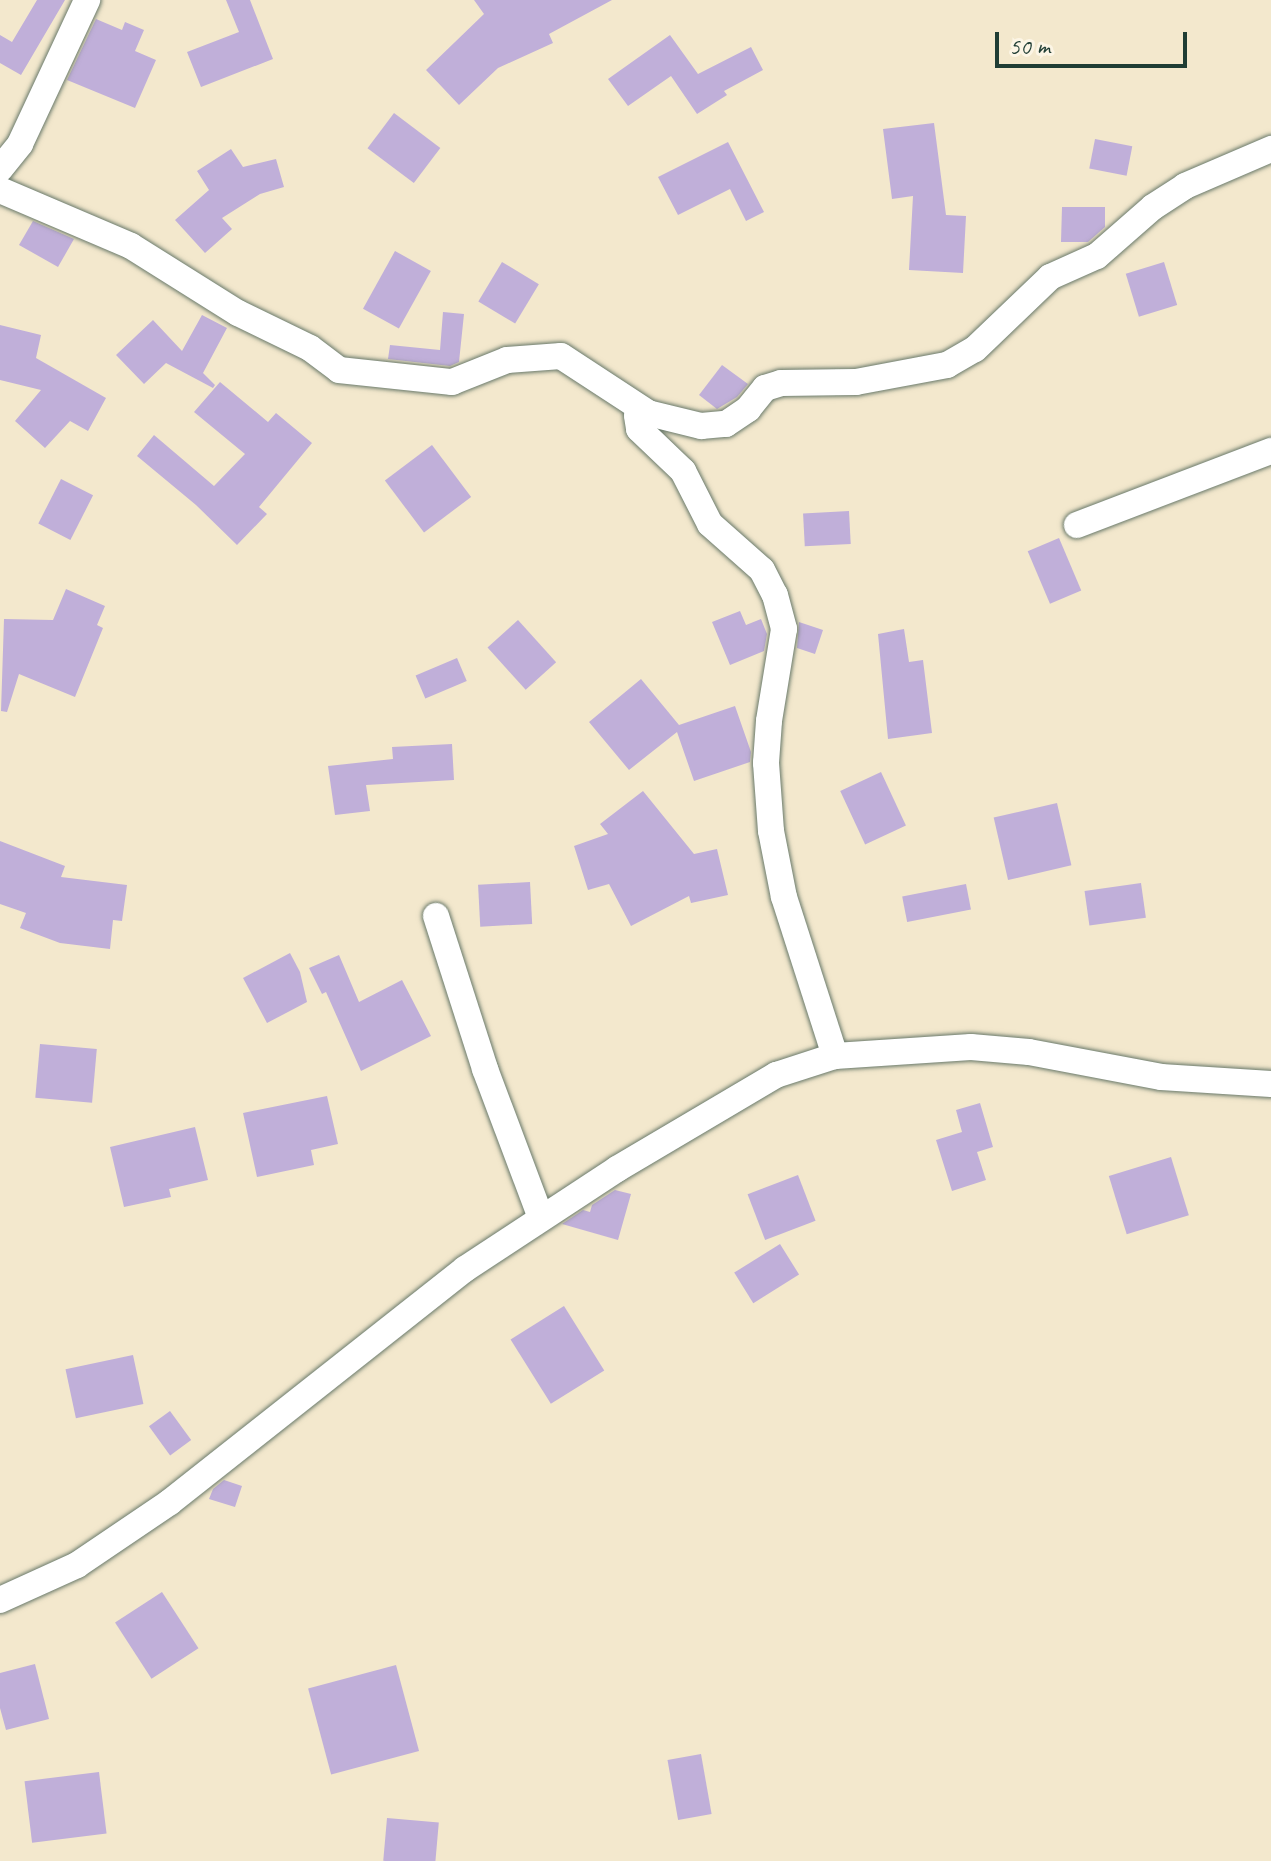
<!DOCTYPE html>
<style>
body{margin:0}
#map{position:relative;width:1271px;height:1861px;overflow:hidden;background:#f3e8cd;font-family:Caveat,sans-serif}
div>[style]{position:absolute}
.building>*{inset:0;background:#c0afd9;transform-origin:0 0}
.roads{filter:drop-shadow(0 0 2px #69796a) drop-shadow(0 0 2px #69796a)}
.minor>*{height:26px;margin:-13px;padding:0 13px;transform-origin:13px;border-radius:13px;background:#fff}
span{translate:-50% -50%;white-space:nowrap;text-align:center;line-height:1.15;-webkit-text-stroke:8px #fcf5e5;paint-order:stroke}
.scale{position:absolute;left:995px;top:32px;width:192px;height:36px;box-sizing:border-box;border:4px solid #1f3d34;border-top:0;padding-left:10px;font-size:24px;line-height:28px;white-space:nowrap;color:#1f3d34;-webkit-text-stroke:6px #fcf5e5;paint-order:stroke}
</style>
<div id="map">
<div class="building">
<i style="clip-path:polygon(37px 0,65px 0,21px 75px,0 63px,0 35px,12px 42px)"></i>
<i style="clip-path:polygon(226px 0,250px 0,273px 59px,201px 87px,187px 52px,239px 32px)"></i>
<i style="clip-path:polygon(474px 0,612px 0,549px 34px,553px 43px,498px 68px,459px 105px,426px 70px,484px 14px)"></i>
<i style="clip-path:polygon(96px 19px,122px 30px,125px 22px,144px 30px,135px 51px,156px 60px,135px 108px,67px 80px)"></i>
<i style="clip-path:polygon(670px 35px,698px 74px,751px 47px,763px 70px,724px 91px,727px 95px,697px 114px,671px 76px,628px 106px,608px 79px)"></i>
<i style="left:394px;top:113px;width:58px;height:44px;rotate:37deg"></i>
<i style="clip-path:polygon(934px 123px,946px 215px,966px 216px,963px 273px,909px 270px,913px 196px,892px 199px,883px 129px)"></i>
<i style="left:1095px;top:139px;width:38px;height:30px;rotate:11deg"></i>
<i style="clip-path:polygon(728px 142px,764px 212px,746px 221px,730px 189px,678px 215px,658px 177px)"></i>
<i style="clip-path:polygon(231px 149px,243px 167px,276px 159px,284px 187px,260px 194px,222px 218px,232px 229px,205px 253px,175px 220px,209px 190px,197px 171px)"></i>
<i style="clip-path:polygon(1062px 207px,1105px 207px,1105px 227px,1088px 242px,1061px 242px)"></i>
<i style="clip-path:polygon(33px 221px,74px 239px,58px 267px,19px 245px)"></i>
<i style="left:395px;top:251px;width:41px;height:66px;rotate:29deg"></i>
<i style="left:502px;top:262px;width:43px;height:46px;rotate:31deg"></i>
<i style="left:1164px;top:262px;width:45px;height:40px;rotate:73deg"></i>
<i style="clip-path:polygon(443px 312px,464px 314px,459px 362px,450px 366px,388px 359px,390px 345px,440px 350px)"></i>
<i style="clip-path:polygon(202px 315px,227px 328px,203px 373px,215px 385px,213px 388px,166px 363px,144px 384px,116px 355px,153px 320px,182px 351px)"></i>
<i style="clip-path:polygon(0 325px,41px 335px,36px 358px,106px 398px,88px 431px,70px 421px,45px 448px,15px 421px,41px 390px,0 380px)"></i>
<i style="clip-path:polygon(722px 365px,748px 384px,737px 397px,717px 409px,699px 395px)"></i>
<i style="clip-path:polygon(220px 382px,268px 422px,276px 413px,312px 443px,259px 507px,267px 514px,237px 545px,196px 505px,137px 456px,154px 435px,214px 486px,245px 454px,194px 412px)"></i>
<i style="left:432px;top:445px;width:65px;height:59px;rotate:53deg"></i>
<i style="left:61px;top:479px;width:36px;height:50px;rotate:27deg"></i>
<i style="left:849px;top:511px;width:33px;height:46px;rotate:87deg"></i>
<i style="left:1059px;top:538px;width:57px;height:34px;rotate:67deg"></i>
<i style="clip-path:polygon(66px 589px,105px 606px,97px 625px,103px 628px,75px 697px,19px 674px,7px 712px,1px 711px,4px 619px,53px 620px)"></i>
<i style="clip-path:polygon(740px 611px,746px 625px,761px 619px,767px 634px,764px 651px,730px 665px,712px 622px)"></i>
<i style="left:518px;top:620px;width:57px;height:41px;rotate:48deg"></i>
<i style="clip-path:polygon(799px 622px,823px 630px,815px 654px,797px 648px)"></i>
<i style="clip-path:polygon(904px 629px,909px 662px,923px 660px,932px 733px,888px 739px,878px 634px)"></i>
<i style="left:457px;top:658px;width:25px;height:45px;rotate:67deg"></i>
<i style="clip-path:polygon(641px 679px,679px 725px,735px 706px,751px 752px,750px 762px,694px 781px,677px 732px,629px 770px,589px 722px)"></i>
<i style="clip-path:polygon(452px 744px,454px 780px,366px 785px,370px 811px,335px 815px,328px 766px,393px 759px,392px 747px)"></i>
<i style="left:881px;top:772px;width:59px;height:45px;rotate:65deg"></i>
<i style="clip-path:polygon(643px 791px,694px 854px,717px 849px,728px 895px,691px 903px,689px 896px,631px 926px,609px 884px,588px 890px,574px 846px,608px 834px,600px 824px)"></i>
<i style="left:1057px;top:803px;width:64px;height:65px;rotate:77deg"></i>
<i style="clip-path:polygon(0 841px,65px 866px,61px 877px,127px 885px,122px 921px,113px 920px,110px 949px,60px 943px,20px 928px,26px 913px,0 904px)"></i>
<i style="left:530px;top:882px;width:42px;height:52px;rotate:87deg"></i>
<i style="left:1141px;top:883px;width:35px;height:57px;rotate:82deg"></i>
<i style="left:966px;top:884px;width:26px;height:65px;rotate:79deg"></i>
<i style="clip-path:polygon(290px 953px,300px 972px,307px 1002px,267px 1023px,243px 978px)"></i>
<i style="clip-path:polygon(339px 955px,359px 1002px,402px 980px,431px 1036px,361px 1071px,326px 992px,322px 994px,309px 968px)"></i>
<i style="left:40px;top:1044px;width:57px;height:54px;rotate:5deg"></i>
<i style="clip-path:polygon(327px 1096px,338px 1144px,311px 1150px,314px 1165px,257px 1177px,243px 1113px)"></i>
<i style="clip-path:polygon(980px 1103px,993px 1147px,977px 1152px,986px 1180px,952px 1191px,936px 1140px,962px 1132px,956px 1110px)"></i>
<i style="clip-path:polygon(195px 1127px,208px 1180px,169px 1189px,171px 1197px,124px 1207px,110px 1147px)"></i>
<i style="left:1171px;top:1157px;width:61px;height:65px;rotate:73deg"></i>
<i style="left:798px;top:1175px;width:49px;height:54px;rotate:69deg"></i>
<i style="clip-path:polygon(615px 1190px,631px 1194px,618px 1240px,562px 1224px,583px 1210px,590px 1212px,592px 1205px)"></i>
<i style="left:780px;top:1244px;width:36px;height:54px;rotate:58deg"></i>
<i style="left:564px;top:1306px;width:76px;height:63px;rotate:58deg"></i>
<i style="left:133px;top:1355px;width:50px;height:69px;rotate:78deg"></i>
<i style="left:170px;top:1411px;width:36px;height:26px;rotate:54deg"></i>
<i style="clip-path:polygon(224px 1480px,242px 1486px,235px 1507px,209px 1499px,213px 1489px)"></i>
<i style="left:162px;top:1592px;width:67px;height:56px;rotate:57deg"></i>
<i style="clip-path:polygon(35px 1664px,49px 1719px,6px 1730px,0 1708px,0 1673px)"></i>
<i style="left:396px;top:1665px;width:89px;height:91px;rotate:75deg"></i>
<i style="left:701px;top:1754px;width:61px;height:34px;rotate:80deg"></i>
<i style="left:99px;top:1772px;width:62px;height:75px;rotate:83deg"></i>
<i style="left:387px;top:1818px;width:52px;height:43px;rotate:5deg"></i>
</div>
<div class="roads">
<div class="minor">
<i style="left:0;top:169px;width:32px;rotate:-51deg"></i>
<i style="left:20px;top:144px;width:159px;rotate:-65deg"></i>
<i style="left:0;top:190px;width:142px;rotate:23.1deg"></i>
<i style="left:131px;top:246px;width:126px;rotate:32.1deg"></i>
<i style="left:238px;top:313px;width:80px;rotate:25.9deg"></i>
<i style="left:310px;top:348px;width:36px;rotate:37deg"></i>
<i style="left:339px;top:370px;width:114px;rotate:6.1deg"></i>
<i style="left:452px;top:382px;width:59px;rotate:-21.8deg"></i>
<i style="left:507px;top:360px;width:54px;rotate:-4.2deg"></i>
<i style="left:561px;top:356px;width:104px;rotate:33.2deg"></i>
<i style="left:648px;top:413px;width:55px;rotate:13.8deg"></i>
<i style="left:701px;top:426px;width:25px;rotate:-5deg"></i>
<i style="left:726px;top:424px;width:27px;rotate:-34deg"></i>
<i style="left:748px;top:409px;width:27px;rotate:-51deg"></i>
<i style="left:765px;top:388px;width:17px;rotate:-17deg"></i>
<i style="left:781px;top:383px;width:75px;rotate:-0.8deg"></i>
<i style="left:856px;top:382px;width:93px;rotate:-10.6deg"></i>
<i style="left:947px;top:365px;width:32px;rotate:-30deg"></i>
<i style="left:975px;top:349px;width:104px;rotate:-43.8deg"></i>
<i style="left:1050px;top:277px;width:51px;rotate:-24.1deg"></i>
<i style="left:1097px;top:256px;width:74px;rotate:-41.2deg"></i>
<i style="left:1153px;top:207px;width:38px;rotate:-33deg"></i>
<i style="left:1185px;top:186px;width:94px;rotate:-23.3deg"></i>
<i style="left:648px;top:413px;width:11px;rotate:165deg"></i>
<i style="left:637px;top:416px;width:13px;rotate:81deg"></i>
<i style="left:639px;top:429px;width:61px;rotate:43.7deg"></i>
<i style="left:683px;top:471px;width:59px;rotate:63deg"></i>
<i style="left:710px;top:524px;width:69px;rotate:41.5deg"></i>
<i style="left:762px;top:570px;width:28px;rotate:63deg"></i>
<i style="left:775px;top:595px;width:35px;rotate:75deg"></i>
<i style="left:784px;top:629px;width:93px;rotate:99.3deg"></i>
<i style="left:769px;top:721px;width:42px;rotate:94.1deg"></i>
<i style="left:766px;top:763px;width:68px;rotate:85.8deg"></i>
<i style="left:771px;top:831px;width:67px;rotate:78.9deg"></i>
<i style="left:784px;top:897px;width:167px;rotate:72.2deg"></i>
<i style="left:1077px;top:525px;width:208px;rotate:-20.9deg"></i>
<i style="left:436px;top:916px;width:161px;rotate:72.2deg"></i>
<i style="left:485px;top:1069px;width:159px;rotate:69.4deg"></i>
<i style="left:0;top:1600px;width:85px;rotate:-24.4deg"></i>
<i style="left:77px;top:1565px;width:112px;rotate:-34.1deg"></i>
<i style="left:170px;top:1502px;width:376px;rotate:-38.3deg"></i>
<i style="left:465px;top:1269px;width:182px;rotate:-33.3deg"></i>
<i style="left:617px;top:1169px;width:185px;rotate:-30.6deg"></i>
<i style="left:776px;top:1075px;width:62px;rotate:-17.9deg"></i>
<i style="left:835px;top:1056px;width:136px;rotate:-3.8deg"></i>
<i style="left:971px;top:1047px;width:58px;rotate:4.9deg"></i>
<i style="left:1029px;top:1052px;width:134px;rotate:10.7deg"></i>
<i style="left:1161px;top:1077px;width:110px;rotate:3.6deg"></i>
</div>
</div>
<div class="scale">50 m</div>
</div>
